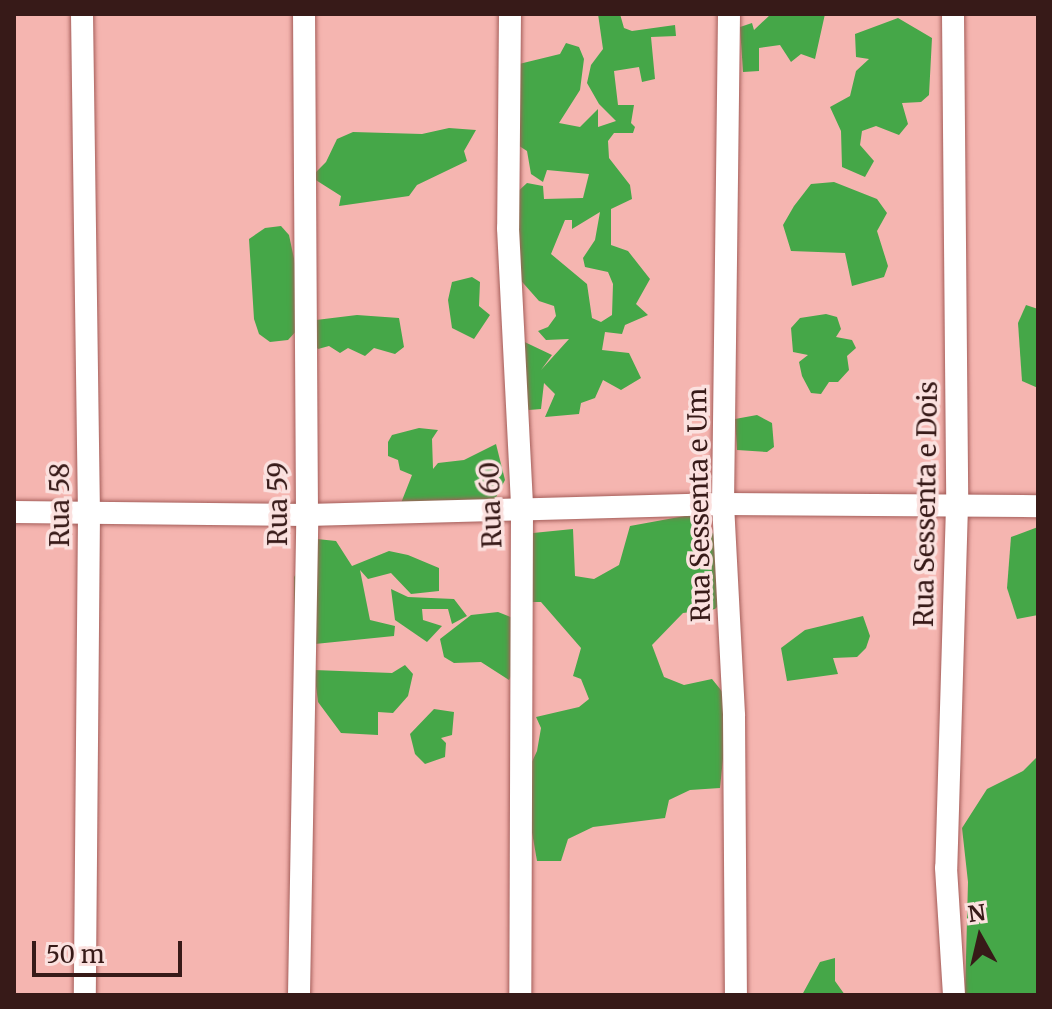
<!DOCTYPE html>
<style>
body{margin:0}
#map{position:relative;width:1052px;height:1009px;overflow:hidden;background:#f5b5b0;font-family:Merriweather,serif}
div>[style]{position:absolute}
.forest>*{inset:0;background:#45a748}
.roads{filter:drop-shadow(0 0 2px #a45d59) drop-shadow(0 0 2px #a45d59)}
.minor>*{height:22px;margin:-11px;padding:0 11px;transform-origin:11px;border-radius:11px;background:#fff}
span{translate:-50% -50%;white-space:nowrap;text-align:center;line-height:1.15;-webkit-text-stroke:7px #fbe1df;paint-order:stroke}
.street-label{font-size:26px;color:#371a18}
.frame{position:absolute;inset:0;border:16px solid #371a18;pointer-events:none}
.north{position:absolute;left:940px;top:897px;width:80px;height:80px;-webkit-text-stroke:6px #fbe1df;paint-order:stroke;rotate:352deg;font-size:22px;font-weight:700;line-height:32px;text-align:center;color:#371a18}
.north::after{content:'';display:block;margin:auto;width:28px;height:36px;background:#371a18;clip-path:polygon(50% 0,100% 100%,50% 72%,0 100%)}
.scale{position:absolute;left:32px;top:941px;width:150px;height:36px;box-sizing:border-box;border:4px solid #371a18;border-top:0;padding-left:10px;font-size:24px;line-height:28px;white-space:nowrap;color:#371a18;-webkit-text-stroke:6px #fbe1df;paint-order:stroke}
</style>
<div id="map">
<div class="forest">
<i style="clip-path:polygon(evenodd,598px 14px,620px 14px,624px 28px,632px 31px,675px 25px,676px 36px,651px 37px,655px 79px,642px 82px,639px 67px,614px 71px,618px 105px,634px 105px,631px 123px,635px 127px,633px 133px,614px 133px,608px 141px,609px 158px,630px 185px,632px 199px,611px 209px,611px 245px,628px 251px,650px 279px,636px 304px,648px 315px,625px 325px,622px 334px,605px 332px,602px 350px,629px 353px,641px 378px,621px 390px,603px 380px,595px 398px,581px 403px,579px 414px,545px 417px,555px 394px,544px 383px,541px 409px,529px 410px,518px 403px,512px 336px,552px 355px,541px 370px,569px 339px,546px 340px,538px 331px,548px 327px,556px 316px,554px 306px,539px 301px,516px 275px,514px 195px,527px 183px,543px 186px,544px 199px,583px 198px,589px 174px,547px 170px,543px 182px,531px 174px,527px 151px,513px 142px,519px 64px,560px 54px,566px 43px,579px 47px,584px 59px,580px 90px,559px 123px,580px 127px,598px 109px,598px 127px,616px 121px,599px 104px,587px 83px,591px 65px,603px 49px,598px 14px,600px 212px,595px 240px,583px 258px,585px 267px,608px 272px,613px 284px,612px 315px,601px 322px,592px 318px,587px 284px,551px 254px,565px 220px,572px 220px,572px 229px,600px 212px)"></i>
<i style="clip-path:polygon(771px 14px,825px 14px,815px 59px,801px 54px,791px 62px,780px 45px,759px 48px,759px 71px,743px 72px,740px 27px,752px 23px,754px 30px)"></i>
<i style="clip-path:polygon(898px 18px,932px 38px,929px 95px,921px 102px,902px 103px,908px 124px,899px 135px,876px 126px,862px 131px,860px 145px,874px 161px,865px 177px,842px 167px,841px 131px,830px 107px,850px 96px,856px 71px,869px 59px,856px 57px,855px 34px)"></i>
<i style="clip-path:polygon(449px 128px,476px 130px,464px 151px,467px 161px,417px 185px,409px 196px,339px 206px,341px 196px,311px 177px,326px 162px,337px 139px,353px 132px,422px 134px)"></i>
<i style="clip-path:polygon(834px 182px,877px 199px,887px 213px,877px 231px,888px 266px,884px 277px,852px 286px,845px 253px,791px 251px,783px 225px,794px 206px,811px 184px)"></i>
<i style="clip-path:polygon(281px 226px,289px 235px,299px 282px,299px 328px,288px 340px,270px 342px,259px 334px,254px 319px,249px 239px,265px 228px)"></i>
<i style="clip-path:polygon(472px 277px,480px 282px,479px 306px,490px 315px,474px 339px,452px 328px,448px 300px,452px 282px)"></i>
<i style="clip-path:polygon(1026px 305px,1038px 309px,1038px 388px,1022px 381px,1018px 323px)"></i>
<i style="clip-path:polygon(826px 314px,837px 317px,841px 329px,836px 337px,852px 340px,856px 348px,847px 356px,849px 370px,838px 382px,829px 382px,821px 394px,811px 393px,802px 376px,799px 362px,808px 355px,793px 352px,791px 328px,800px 318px)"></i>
<i style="clip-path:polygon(357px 315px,399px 318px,404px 347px,395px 354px,374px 348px,365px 356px,348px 348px,340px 353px,329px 346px,318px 349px,313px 343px,316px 320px)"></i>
<i style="clip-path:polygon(757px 415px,772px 423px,774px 447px,767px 452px,737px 450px,735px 419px)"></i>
<i style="clip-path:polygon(419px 428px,438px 430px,432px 439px,433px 469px,438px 463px,464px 460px,496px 444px,505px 480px,494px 501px,401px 503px,412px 475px,400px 470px,398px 460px,388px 456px,388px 442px,392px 435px)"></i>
<i style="clip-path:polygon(690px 515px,715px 535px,724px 600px,715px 609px,683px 613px,652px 645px,664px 677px,684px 685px,712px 679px,729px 700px,720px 788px,690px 790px,669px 800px,665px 818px,593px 827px,568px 839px,561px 861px,537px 861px,523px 781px,537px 751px,541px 728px,536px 717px,579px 707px,589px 699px,581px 679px,573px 676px,581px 648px,541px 602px,531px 602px,533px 533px,573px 529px,575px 576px,594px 579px,619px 565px,630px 526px)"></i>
<i style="clip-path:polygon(1038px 527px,1038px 615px,1017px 619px,1007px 588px,1011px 537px)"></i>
<i style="clip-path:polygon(317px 539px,336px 541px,352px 566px,389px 551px,408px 555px,439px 568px,439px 591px,411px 594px,391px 573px,368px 579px,360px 570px,370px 620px,395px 626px,394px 636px,295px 646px,294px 577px)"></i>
<i style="clip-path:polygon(391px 589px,408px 597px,454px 599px,467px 616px,452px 624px,448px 609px,422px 609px,423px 620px,442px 626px,427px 642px,395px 620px)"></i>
<i style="clip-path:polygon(498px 612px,513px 618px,514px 671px,509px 680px,481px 662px,454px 663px,444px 657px,440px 639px,471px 615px)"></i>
<i style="clip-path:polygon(863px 616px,870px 636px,866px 648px,857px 657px,833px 658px,838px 674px,787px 681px,781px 648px,805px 630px)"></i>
<i style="clip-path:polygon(405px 665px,413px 674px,408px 696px,393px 713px,378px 712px,378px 735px,341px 733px,318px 702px,314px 670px,392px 673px)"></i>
<i style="clip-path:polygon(434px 709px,454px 712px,452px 735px,441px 738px,446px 743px,445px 757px,425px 764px,415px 754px,410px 734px)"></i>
<i style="clip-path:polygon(1038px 756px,1038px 995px,965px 995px,968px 882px,962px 828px,987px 789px,1023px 771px)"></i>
<i style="clip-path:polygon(835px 958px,835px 981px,845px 995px,802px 995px,820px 962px)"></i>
</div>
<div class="roads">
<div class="minor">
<i style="left:82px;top:14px;width:499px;rotate:89.2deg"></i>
<i style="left:89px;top:513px;width:482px;rotate:90.5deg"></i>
<i style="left:510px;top:14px;width:214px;rotate:90.5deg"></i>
<i style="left:508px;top:228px;width:281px;rotate:87.1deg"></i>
<i style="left:522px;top:509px;width:486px;rotate:90.2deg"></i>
<i style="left:729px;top:14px;width:490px;rotate:90.7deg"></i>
<i style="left:723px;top:504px;width:212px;rotate:87deg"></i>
<i style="left:734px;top:716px;width:279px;rotate:89.6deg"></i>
<i style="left:953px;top:14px;width:492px;rotate:89.5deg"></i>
<i style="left:957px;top:506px;width:362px;rotate:91.7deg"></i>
<i style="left:946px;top:868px;width:127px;rotate:86.4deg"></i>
<i style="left:14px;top:512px;width:293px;rotate:0.6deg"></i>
<i style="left:307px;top:515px;width:416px;rotate:-1.5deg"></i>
<i style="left:723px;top:504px;width:315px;rotate:0.4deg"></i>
<i style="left:299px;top:995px;width:480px;rotate:-89deg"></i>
<i style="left:307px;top:515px;width:501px;rotate:-90.34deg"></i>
</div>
</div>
<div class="street-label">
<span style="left:278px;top:504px;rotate:-90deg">Rua 59</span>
<span style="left:926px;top:504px;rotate:-89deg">Rua Sessenta e Dois</span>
<span style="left:60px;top:505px;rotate:-90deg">Rua 58</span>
<span style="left:491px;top:505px;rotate:-92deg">Rua 60</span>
<span style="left:699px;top:505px;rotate:-91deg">Rua Sessenta e Um</span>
</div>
<div class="frame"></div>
<div class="north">N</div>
<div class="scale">50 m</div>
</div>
